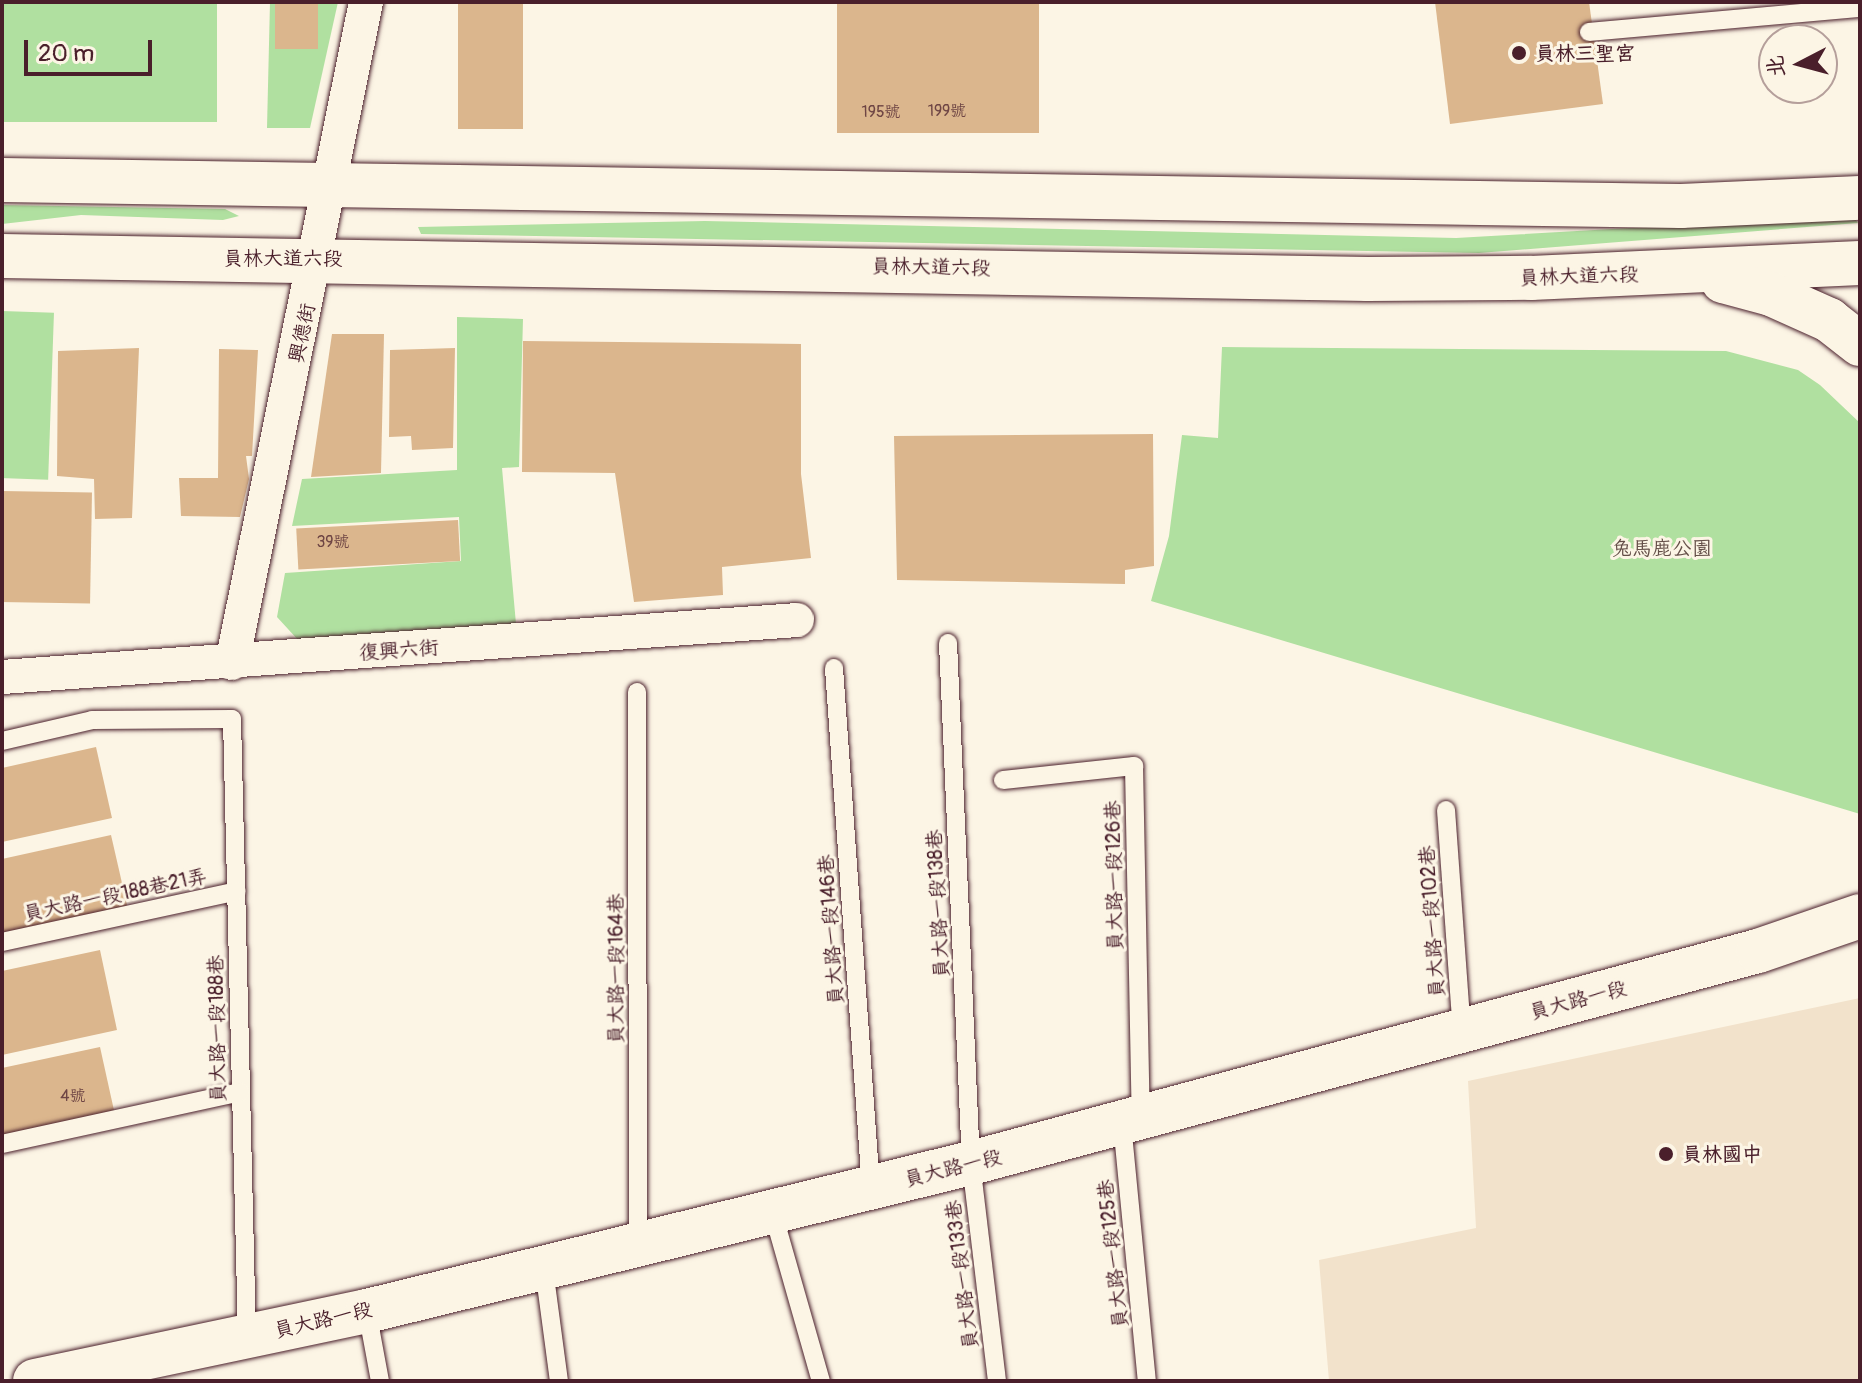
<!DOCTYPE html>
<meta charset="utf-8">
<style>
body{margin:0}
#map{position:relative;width:1862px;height:1383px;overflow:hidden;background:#fcf5e5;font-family:Pangolin,"LXGW WenKai TC",sans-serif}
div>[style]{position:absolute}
.built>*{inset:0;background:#f2e2cb}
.green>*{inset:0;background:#b0e0a0;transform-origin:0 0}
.building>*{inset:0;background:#dbb68d;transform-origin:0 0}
.roads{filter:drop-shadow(0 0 2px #4a1f2b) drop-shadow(0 0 2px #4a1f2b)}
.lane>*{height:18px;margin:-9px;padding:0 9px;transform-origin:9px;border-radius:9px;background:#fcf5e5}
.street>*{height:34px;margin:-17px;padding:0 17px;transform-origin:17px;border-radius:17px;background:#fcf5e5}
.secondary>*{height:44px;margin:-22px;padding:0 22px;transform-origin:22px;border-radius:22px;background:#fcf5e5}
.dots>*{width:22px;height:22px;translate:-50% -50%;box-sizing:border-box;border:4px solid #fcf5e5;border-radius:50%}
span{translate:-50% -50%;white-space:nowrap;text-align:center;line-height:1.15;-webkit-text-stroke:6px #fcf5e5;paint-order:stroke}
.number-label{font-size:16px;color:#6e4544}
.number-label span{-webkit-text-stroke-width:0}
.poi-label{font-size:20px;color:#4a1f2b;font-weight:700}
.left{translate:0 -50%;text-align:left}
.street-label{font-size:20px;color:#4a1f2b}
.park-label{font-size:20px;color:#644f48}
.frame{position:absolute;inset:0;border:4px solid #4a1f2b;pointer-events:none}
.north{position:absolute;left:1758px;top:24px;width:80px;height:80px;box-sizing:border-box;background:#fcf5e5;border:2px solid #b59f9b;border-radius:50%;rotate:264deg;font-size:22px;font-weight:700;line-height:32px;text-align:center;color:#4a1f2b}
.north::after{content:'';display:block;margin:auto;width:28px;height:36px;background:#4a1f2b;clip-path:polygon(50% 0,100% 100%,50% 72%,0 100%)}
.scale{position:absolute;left:24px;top:40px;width:128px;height:36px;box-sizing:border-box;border:4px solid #4a1f2b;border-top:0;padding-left:10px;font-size:24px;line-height:28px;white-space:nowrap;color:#4a1f2b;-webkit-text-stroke:6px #fcf5e5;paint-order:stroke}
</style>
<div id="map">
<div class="built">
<i style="clip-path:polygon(1860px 998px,1860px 1381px,1329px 1381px,1319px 1260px,1476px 1228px,1468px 1081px)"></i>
</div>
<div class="green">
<i style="left:2px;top:2px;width:215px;height:120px"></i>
<i style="clip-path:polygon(270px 2px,338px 2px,310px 128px,267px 128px)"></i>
<i style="clip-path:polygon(2px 205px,225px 209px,239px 216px,223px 220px,81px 215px,2px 224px)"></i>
<i style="clip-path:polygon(1804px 218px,1855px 219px,1858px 223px,1479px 253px,421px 234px,418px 227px,705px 221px,1456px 238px)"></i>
<i style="left:2px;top:311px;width:52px;height:167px;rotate:2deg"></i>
<i style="clip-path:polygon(457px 317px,523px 319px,519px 467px,502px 468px,516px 624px,299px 641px,277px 617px,285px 573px,461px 561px,459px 517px,292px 526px,302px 479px,457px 470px)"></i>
<i style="clip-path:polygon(1222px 347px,1726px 351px,1798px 370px,1820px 385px,1860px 423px,1860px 814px,1151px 601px,1169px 536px,1182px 435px,1218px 438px)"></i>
</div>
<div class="building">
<i style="left:275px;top:2px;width:43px;height:47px"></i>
<i style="left:458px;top:2px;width:65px;height:127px"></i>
<i style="left:837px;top:2px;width:202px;height:131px"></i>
<i style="clip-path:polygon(1435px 2px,1589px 2px,1603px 104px,1450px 124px)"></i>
<i style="clip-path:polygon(332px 334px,384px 334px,381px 473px,311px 477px)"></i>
<i style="clip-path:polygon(523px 341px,801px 344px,801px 474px,811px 558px,722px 567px,723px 595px,634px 602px,615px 473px,522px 472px)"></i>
<i style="clip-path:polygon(139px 348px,132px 518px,95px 519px,94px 479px,57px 476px,58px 351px)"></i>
<i style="clip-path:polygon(455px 348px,453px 448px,412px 450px,411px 436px,389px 437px,390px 350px)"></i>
<i style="clip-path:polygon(219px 349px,258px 350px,252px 456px,246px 456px,249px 479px,240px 517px,181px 516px,179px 478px,218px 478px)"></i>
<i style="clip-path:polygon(1153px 434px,1154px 566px,1125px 570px,1125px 584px,897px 580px,894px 436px)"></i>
<i style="left:2px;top:491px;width:90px;height:111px;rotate:1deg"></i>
<i style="left:458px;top:520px;width:41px;height:162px;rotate:87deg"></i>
<i style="clip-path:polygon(96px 747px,112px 818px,2px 842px,2px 768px)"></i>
<i style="clip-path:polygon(111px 835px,130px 918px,2px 946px,2px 859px)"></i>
<i style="clip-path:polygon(100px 950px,117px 1030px,2px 1055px,2px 971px)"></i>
<i style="clip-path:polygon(100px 1047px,115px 1115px,2px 1140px,2px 1068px)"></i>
</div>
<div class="roads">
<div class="lane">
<i style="left:1589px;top:32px;width:272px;rotate:-5.1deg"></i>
<i style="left:948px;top:643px;width:521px;rotate:87.47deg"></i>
<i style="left:971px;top:1163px;width:220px;rotate:83.2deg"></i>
<i style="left:834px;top:668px;width:521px;rotate:85.93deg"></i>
<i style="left:637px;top:692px;width:552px;rotate:89.9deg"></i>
<i style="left:2px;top:741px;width:92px;rotate:-13.1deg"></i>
<i style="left:92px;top:720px;width:140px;rotate:-0.4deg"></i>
<i style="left:232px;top:719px;width:618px;rotate:88.61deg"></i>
<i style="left:1003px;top:780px;width:132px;rotate:-6.1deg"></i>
<i style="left:1134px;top:766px;width:351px;rotate:88.9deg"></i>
<i style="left:1446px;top:810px;width:222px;rotate:85.9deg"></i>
<i style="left:2px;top:942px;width:240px;rotate:-12.2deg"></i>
<i style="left:1122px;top:1123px;width:259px;rotate:84.5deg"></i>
<i style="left:2px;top:1144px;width:244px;rotate:-12.3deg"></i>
<i style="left:773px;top:1213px;width:175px;rotate:74.1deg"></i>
<i style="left:544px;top:1269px;width:113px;rotate:82.4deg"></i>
<i style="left:367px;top:1311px;width:71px;rotate:79.5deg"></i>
</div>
<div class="street">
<i style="left:232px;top:663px;width:674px;rotate:-78.54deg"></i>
<i style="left:2px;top:677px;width:797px;rotate:-4.1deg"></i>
</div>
<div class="secondary">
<i style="left:2px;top:180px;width:1679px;rotate:0.89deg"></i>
<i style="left:1681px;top:206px;width:179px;rotate:-2.6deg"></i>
<i style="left:2px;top:256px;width:1366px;rotate:0.96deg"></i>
<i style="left:1368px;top:279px;width:163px;rotate:-0.4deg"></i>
<i style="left:1531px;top:278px;width:329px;rotate:-2.6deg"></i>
<i style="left:1723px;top:281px;width:50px;rotate:15.2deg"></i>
<i style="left:1771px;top:294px;width:64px;rotate:24.1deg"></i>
<i style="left:1829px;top:320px;width:39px;rotate:38deg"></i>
<i style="left:35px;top:1381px;width:339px;rotate:-11.9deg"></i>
<i style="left:367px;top:1311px;width:622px;rotate:-13.77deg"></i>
<i style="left:971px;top:1163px;width:815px;rotate:-15.08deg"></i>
<i style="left:1758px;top:951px;width:108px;rotate:-18.9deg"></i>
</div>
</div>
<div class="dots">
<i style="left:1519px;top:53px;background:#4a1f2b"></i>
<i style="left:1666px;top:1154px;background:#4a1f2b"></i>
</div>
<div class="number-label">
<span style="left:947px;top:111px">199號</span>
<span style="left:881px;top:112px">195號</span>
<span style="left:333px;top:542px">39號</span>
<span style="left:73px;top:1096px">4號</span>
</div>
<div class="poi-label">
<span class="left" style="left:1535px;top:53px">員林三聖宮</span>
<span class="left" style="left:1682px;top:1154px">員林國中</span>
</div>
<div class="street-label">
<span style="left:283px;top:258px">員林大道六段</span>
<span style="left:931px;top:267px;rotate:1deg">員林大道六段</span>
<span style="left:1579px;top:276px;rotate:-2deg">員林大道六段</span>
<span style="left:302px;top:333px;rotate:-78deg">興德街</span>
<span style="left:399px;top:650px;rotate:-4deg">復興六街</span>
<span style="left:1114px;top:876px;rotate:-91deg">員大路一段126巷</span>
<span style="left:115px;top:895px;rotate:-12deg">員大路一段188巷21弄</span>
<span style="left:938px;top:904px;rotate:-93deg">員大路一段138巷</span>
<span style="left:1432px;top:922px;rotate:-94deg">員大路一段102巷</span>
<span style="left:831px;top:930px;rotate:-94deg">員大路一段146巷</span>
<span style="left:616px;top:969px;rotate:-90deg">員大路一段164巷</span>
<span style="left:1578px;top:1000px;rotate:-15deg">員大路一段</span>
<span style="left:217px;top:1029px;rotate:-91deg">員大路一段188巷</span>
<span style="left:953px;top:1168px;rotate:-14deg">員大路一段</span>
<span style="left:1113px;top:1254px;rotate:-96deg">員大路一段125巷</span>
<span style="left:962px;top:1275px;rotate:-97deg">員大路一段133巷</span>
<span style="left:323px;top:1320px;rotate:-13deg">員大路一段</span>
</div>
<div class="park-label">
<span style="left:1662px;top:548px">兔馬鹿公園</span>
</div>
<div class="frame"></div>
<div class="north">北</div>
<div class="scale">20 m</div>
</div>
